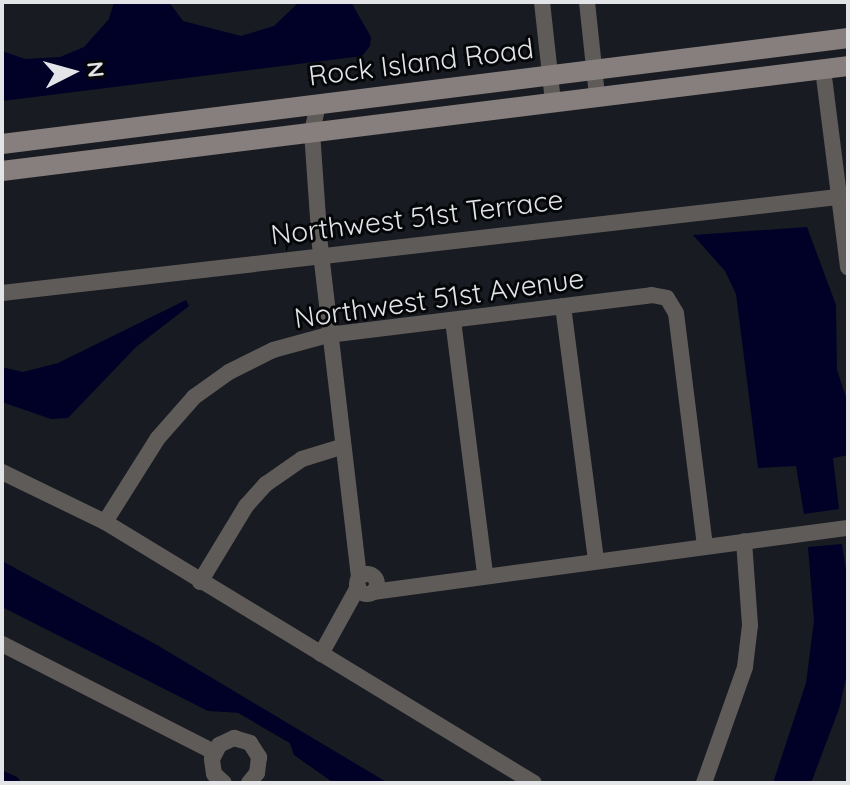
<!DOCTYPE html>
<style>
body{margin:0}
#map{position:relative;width:850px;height:785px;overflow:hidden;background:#181b21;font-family:Quicksand,sans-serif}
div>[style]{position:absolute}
.water>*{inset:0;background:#010027}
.canal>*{height:14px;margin:-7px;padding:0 7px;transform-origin:7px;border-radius:7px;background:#010027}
.street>*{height:16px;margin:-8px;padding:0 8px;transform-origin:8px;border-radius:8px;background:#5f5b59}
.street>.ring{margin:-8px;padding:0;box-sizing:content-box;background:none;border:16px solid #5f5b59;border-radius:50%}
.secondary>*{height:20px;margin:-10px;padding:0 10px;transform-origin:10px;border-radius:10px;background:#867f7d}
span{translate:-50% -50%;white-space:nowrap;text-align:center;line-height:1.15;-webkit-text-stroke:6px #050608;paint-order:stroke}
.street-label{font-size:28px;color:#e2e4e8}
.frame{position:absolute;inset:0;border:4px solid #e2e4e8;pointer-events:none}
.north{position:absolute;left:32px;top:32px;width:80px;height:80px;-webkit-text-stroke:6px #050608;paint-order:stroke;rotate:84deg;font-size:22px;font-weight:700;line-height:32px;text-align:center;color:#e2e4e8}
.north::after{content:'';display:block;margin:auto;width:28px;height:36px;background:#e2e4e8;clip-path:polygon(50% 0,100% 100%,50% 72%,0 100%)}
</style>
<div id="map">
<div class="water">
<i style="clip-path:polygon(114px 2px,169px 2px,183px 21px,241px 36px,274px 26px,299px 2px,351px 2px,371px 37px,370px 46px,362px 56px,2px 101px,2px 51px,25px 59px,60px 57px,84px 47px,109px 19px)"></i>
<i style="clip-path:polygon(807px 227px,836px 305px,837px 370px,848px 403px,848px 455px,833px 458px,839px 509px,804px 514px,796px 466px,758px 468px,736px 294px,725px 271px,693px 235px)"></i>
<i style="clip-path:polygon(186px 300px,189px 306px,136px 347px,68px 418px,51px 419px,2px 402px,2px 367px,23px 372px,58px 363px)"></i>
<i style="clip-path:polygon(842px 544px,848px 582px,848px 670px,839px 709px,811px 783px,773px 783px,806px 683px,814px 621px,808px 547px)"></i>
<i style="clip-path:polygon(2px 561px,157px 645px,388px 783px,334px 783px,294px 755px,289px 741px,275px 734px,280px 725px,264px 714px,248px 706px,242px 713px,208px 711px,2px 607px)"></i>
</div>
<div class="canal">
<i style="left:230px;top:700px;width:75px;rotate:30.3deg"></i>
<i style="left:2px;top:778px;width:12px;rotate:24deg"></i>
</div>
<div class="street">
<i style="left:542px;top:2px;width:100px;rotate:83.7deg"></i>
<i style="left:587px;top:2px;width:94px;rotate:83.9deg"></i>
<i style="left:823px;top:69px;width:200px;rotate:82.8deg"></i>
<i style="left:318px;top:104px;width:29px;rotate:102deg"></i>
<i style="left:312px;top:132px;width:113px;rotate:86deg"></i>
<i style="left:320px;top:245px;width:335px;rotate:83.3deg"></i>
<i style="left:2px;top:293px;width:841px;rotate:-6.55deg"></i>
<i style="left:563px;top:306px;width:255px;rotate:82.6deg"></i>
<i style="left:453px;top:320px;width:255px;rotate:82.8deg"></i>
<i style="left:2px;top:472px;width:114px;rotate:25.9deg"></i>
<i style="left:105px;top:522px;width:502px;rotate:31.32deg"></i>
<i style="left:105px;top:522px;width:99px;rotate:-57.8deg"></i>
<i style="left:158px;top:438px;width:55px;rotate:-48.7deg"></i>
<i style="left:194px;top:397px;width:43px;rotate:-35.5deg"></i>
<i style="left:229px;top:372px;width:49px;rotate:-26.6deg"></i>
<i style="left:273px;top:350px;width:57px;rotate:-15.3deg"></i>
<i style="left:328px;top:335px;width:326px;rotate:-7deg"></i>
<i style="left:652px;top:295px;width:15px;rotate:11deg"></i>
<i style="left:667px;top:298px;width:17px;rotate:59deg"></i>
<i style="left:676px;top:313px;width:234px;rotate:82.9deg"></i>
<i class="ring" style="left:357px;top:574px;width:4px;height:4px"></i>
<i style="left:200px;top:582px;width:89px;rotate:-58.8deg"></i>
<i style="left:246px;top:506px;width:30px;rotate:-48deg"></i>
<i style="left:266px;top:484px;width:44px;rotate:-34.8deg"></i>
<i style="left:302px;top:459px;width:41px;rotate:-17.1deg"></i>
<i style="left:373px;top:592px;width:479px;rotate:-7.7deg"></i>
<i style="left:2px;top:644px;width:238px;rotate:27deg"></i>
<i style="left:321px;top:654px;width:77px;rotate:-61.1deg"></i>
<i style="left:224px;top:783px;width:13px;rotate:-138deg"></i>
<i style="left:214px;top:774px;width:15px;rotate:-98deg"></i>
<i style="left:212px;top:759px;width:16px;rotate:-63deg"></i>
<i style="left:219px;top:745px;width:17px;rotate:-25deg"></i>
<i style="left:234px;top:738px;width:17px;rotate:17deg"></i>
<i style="left:250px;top:743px;width:17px;rotate:57deg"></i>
<i style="left:259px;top:757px;width:16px;rotate:97deg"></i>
<i style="left:257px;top:773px;width:13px;rotate:129deg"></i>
<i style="left:704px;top:783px;width:123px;rotate:-70.5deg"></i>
<i style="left:745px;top:667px;width:42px;rotate:-83.2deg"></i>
<i style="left:750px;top:625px;width:84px;rotate:-94.1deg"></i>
</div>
<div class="secondary">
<i style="left:2px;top:144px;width:853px;rotate:-7.14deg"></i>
<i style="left:2px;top:171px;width:852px;rotate:-7.07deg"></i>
</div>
<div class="street-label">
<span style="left:421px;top:62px;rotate:-7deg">Rock Island Road</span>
<span style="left:417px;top:217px;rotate:-7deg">Northwest 51st Terrace</span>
<span style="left:439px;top:298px;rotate:-8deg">Northwest 51st Avenue</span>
</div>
<div class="frame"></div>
<div class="north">N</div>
</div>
